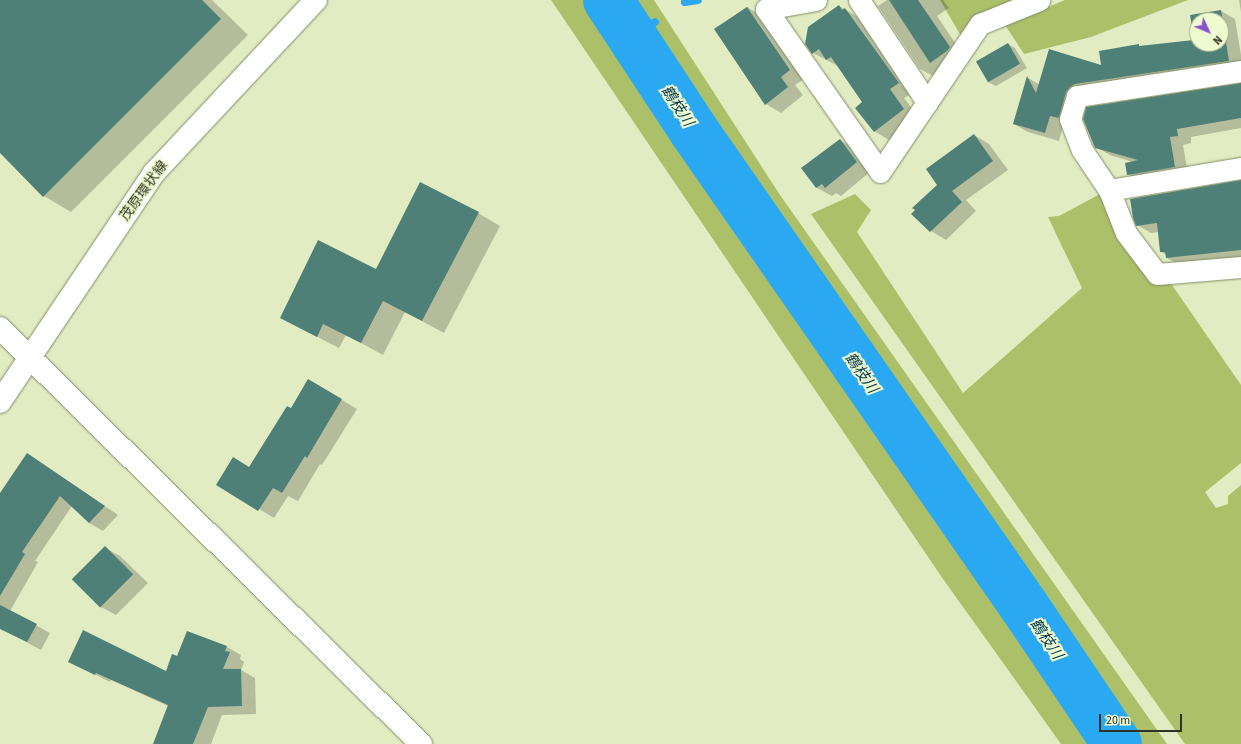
<!DOCTYPE html>
<meta charset="utf-8">
<style>
body{margin:0}
#map{position:relative;width:1241px;height:744px;overflow:hidden;background:#e1ecc3;font-family:"Source Sans 3","Noto Sans JP",sans-serif}
div>[style]{position:absolute}
.green>*{inset:0;background:#abc069}
.shadow>*{inset:0;background:#0003}
.stream>*{height:8px;margin:-4px;padding:0 4px;transform-origin:4px;border-radius:4px;background:#2aa9f2}
.river>*{height:50px;margin:-25px;padding:0 25px;transform-origin:25px;border-radius:25px;background:#2aa9f2}
.building>*{inset:0;background:#4f8077;transform-origin:0 0}
.roads{filter:drop-shadow(0 0 1px #838d67) drop-shadow(0 0 1px #838d67)}
.street>*{height:21px;margin:-10.5px;padding:0 10.5px;transform-origin:10.5px;border-radius:10.5px;background:#fff}
.secondary>*{height:22px;margin:-11px;padding:0 11px;transform-origin:11px;border-radius:11px;background:#fff}
span{translate:-50% -50%;white-space:nowrap;text-align:center;line-height:1.15;-webkit-text-stroke:4px #eefad0;paint-order:stroke}
.street-label{font-size:14px;color:#2e3222}
.water-label{font-size:15px;color:#023753;font-style:italic}
.north{position:absolute;left:1189px;top:12px;width:40px;height:40px;box-sizing:border-box;background:#eefad0;border:1px solid #a1aa8a;border-radius:50%;rotate:134deg;font-size:11px;font-weight:700;line-height:16px;text-align:center;color:#2e3222}
.north::after{content:'';display:block;margin:auto;width:14px;height:18px;background:#8754cc;clip-path:polygon(50% 0,100% 100%,50% 72%,0 100%)}
.scale{position:absolute;left:1099px;top:714px;width:83px;height:18px;box-sizing:border-box;border:2px solid #2e3222;border-top:0;padding-left:5px;font-size:12px;line-height:14px;white-space:nowrap;color:#2e3222;-webkit-text-stroke:3px #eefad0;paint-order:stroke}
</style>
<div id="map">
<div class="green">
<i style="clip-path:polygon(551px 0,596px 0,859px 394px,1103px 744px,1061px 744px,943px 579px)"></i>
<i style="clip-path:polygon(617px 0,654px 0,780px 195px,1167px 744px,1127px 744px,816px 300px)"></i>
<i style="clip-path:polygon(940px 0,1013px 0,961px 36px)"></i>
<i style="clip-path:polygon(1065px 0,1188px 0,1091px 37px,1024px 54px,1005px 25px)"></i>
<i style="clip-path:polygon(1102px 193px,1170px 282px,1241px 385px,1241px 463px,1205px 492px,1216px 508px,1228px 504px,1228px 496px,1241px 485px,1241px 744px,1185px 744px,811px 214px,855px 194px,871px 210px,857px 232px,963px 393px,1082px 288px,1048px 217px,1059px 216px)"></i>
</div>
<div class="shadow">
<i style="clip-path:polygon(0 0,212px 0,248px 35px,71px 212px,44px 196px,0 152px)"></i>
<i style="clip-path:polygon(887px 0,943px 0,949px 8px,937px 16px,964px 56px,935px 77px,920px 69px,878px 6px)"></i>
<i style="clip-path:polygon(1239px 0,1241px 0,1241px 12px)"></i>
<i style="clip-path:polygon(839px 6px,860px 18px,914px 92px,904px 98px,919px 118px,889px 140px,874px 131px,863px 103px,838px 66px,813px 53px)"></i>
<i style="clip-path:polygon(747px 7px,762px 16px,804px 79px,795px 85px,803px 95px,781px 113px,766px 104px,715px 29px)"></i>
<i style="clip-path:polygon(evenodd,1221px 11px,1235px 19px,1241px 55px,1241px 69px,1090px 92px,1064px 123px,1059px 141px,1028px 132px,1014px 124px,1028px 78px,1040px 85px,1103px 66px,1138px 45px,1142px 47px,1195px 41px,1191px 16px,1221px 11px,1197px 20px,1221px 20px,1221px 44px,1197px 44px,1197px 20px)"></i>
<i style="clip-path:polygon(1008px 44px,1015px 48px,1027px 68px,996px 86px,988px 82px)"></i>
<i style="clip-path:polygon(1241px 83px,1241px 128px,1191px 137px,1191px 143px,1183px 145px,1188px 174px,1141px 182px,1128px 174px,1133px 162px,1110px 155px,1096px 147px)"></i>
<i style="clip-path:polygon(974px 135px,989px 144px,1008px 170px,966px 200px,976px 211px,946px 240px,931px 231px,913px 214px,938px 185px)"></i>
<i style="clip-path:polygon(840px 140px,855px 149px,871px 171px,841px 196px,836px 193px,832px 196px,817px 188px,802px 168px)"></i>
<i style="clip-path:polygon(1241px 180px,1241px 259px,1181px 266px,1167px 258px,1167px 255px,1161px 252px,1159px 232px,1151px 233px,1137px 225px)"></i>
<i style="clip-path:polygon(478px 213px,500px 226px,444px 333px,405px 312px,383px 355px,346px 335px,339px 348px,281px 318px,376px 271px)"></i>
<i style="clip-path:polygon(309px 380px,357px 409px,322px 465px,320px 464px,298px 501px,288px 496px,274px 518px,218px 484px,250px 468px,291px 409px)"></i>
<i style="clip-path:polygon(28px 454px,118px 515px,103px 531px,89px 523px,72px 506px,35px 561px,38px 562px,10px 611px,50px 633px,41px 650px,0 628px,0 494px)"></i>
<i style="clip-path:polygon(105px 548px,120px 556px,148px 583px,116px 615px,101px 607px)"></i>
<i style="clip-path:polygon(187px 633px,227px 647px,241px 655px,240px 659px,244px 662px,241px 670px,255px 678px,256px 714px,222px 715px,211px 744px,154px 744px,168px 706px,111px 680px,110px 682px,69px 661px,166px 672px,178px 658px)"></i>
</div>
<div class="stream">
<i style="left:685px;top:2px;width:13px;rotate:-9deg"></i>
<i style="left:633px;top:38px;width:27px;rotate:-36deg"></i>
</div>
<div class="river">
<i style="left:608px;top:0;width:157px;rotate:56.7deg"></i>
<i style="left:694px;top:131px;width:578px;rotate:55.21deg"></i>
<i style="left:1024px;top:606px;width:166px;rotate:56deg"></i>
</div>
<div class="building">
<i style="clip-path:polygon(0 0,202px 0,221px 19px,43px 197px,0 153px)"></i>
<i style="clip-path:polygon(889px 0,918px 0,950px 47px,947px 51px,930px 63px)"></i>
<i style="clip-path:polygon(839px 5px,842px 10px,845px 8px,899px 83px,890px 89px,904px 109px,874px 132px,855px 108px,862px 102px,831px 57px,826px 60px,819px 49px,812px 54px,805px 44px,808px 27px)"></i>
<i style="clip-path:polygon(747px 7px,790px 70px,781px 77px,788px 87px,765px 105px,714px 29px)"></i>
<i style="clip-path:polygon(evenodd,1221px 10px,1229px 61px,1075px 84px,1070px 87px,1066px 92px,1059px 118px,1050px 116px,1045px 133px,1013px 124px,1027px 76px,1036px 93px,1049px 49px,1101px 65px,1099px 51px,1139px 44px,1139px 46px,1194px 40px,1190px 15px,1221px 10px,1197px 20px,1221px 20px,1221px 44px,1197px 44px,1197px 20px)"></i>
<i style="left:1008px;top:43px;width:24px;height:37px;rotate:60deg"></i>
<i style="clip-path:polygon(1241px 83px,1241px 118px,1177px 129px,1178px 136px,1170px 137px,1175px 167px,1127px 175px,1125px 163px,1138px 160px,1095px 148px,1083px 119px,1086px 107px)"></i>
<i style="clip-path:polygon(974px 134px,993px 161px,952px 191px,962px 202px,930px 232px,911px 214px,915px 210px,912px 208px,937px 185px,926px 169px)"></i>
<i style="clip-path:polygon(840px 139px,857px 162px,825px 188px,822px 184px,816px 188px,801px 168px)"></i>
<i style="clip-path:polygon(1241px 180px,1241px 250px,1166px 258px,1165px 252px,1160px 252px,1157px 223px,1136px 226px,1133px 218px,1130px 199px)"></i>
<i style="clip-path:polygon(420px 182px,479px 212px,422px 321px,383px 301px,361px 343px,323px 324px,317px 337px,280px 318px,318px 240px,376px 269px)"></i>
<i style="clip-path:polygon(308px 379px,342px 399px,307px 458px,305px 456px,282px 493px,273px 488px,258px 511px,216px 485px,233px 457px,249px 467px,287px 406px,291px 408px)"></i>
<i style="clip-path:polygon(27px 453px,105px 506px,89px 523px,60px 496px,22px 552px,25px 554px,0 596px,0 493px)"></i>
<i style="left:105px;top:546px;width:40px;height:47px;rotate:45deg"></i>
<i style="clip-path:polygon(0 605px,37px 624px,27px 642px,0 629px)"></i>
<i style="clip-path:polygon(83px 630px,166px 671px,172px 654px,177px 656px,187px 631px,227px 646px,225px 651px,230px 652px,223px 669px,241px 669px,242px 706px,208px 707px,193px 744px,153px 744px,168px 705px,96px 673px,95px 675px,68px 662px)"></i>
</div>
<div class="roads">
<div class="street">
<i style="left:816px;top:0;width:51px;rotate:169.8deg"></i>
<i style="left:766px;top:9px;width:199px;rotate:55deg"></i>
<i style="left:880px;top:172px;width:179px;rotate:-56deg"></i>
<i style="left:980px;top:24px;width:64px;rotate:-22.1deg"></i>
<i style="left:859px;top:0;width:123px;rotate:56.3deg"></i>
<i style="left:1241px;top:71px;width:166px;rotate:171.3deg"></i>
<i style="left:1077px;top:96px;width:24px;rotate:107deg"></i>
<i style="left:1070px;top:119px;width:33px;rotate:69deg"></i>
<i style="left:1082px;top:150px;width:48px;rotate:56deg"></i>
<i style="left:1109px;top:190px;width:46px;rotate:68.4deg"></i>
<i style="left:1126px;top:233px;width:51px;rotate:52.9deg"></i>
<i style="left:1157px;top:274px;width:84px;rotate:-4.8deg"></i>
<i style="left:1109px;top:190px;width:134px;rotate:-9.5deg"></i>
</div>
<div class="secondary">
<i style="left:0;top:328px;width:592px;rotate:44.66deg"></i>
<i style="left:0;top:402px;width:276px;rotate:-56.1deg"></i>
<i style="left:154px;top:173px;width:237px;rotate:-46.9deg"></i>
</div>
</div>
<div class="street-label">
<span style="left:144px;top:191px;rotate:-54deg">茂原環状線</span>
</div>
<div class="water-label">
<span style="left:677px;top:106px;rotate:57deg">鶴枝川</span>
<span style="left:861px;top:373px;rotate:55deg">鶴枝川</span>
<span style="left:1046px;top:639px;rotate:56deg">鶴枝川</span>
</div>
<div class="north">N</div>
<div class="scale">20 m</div>
</div>
